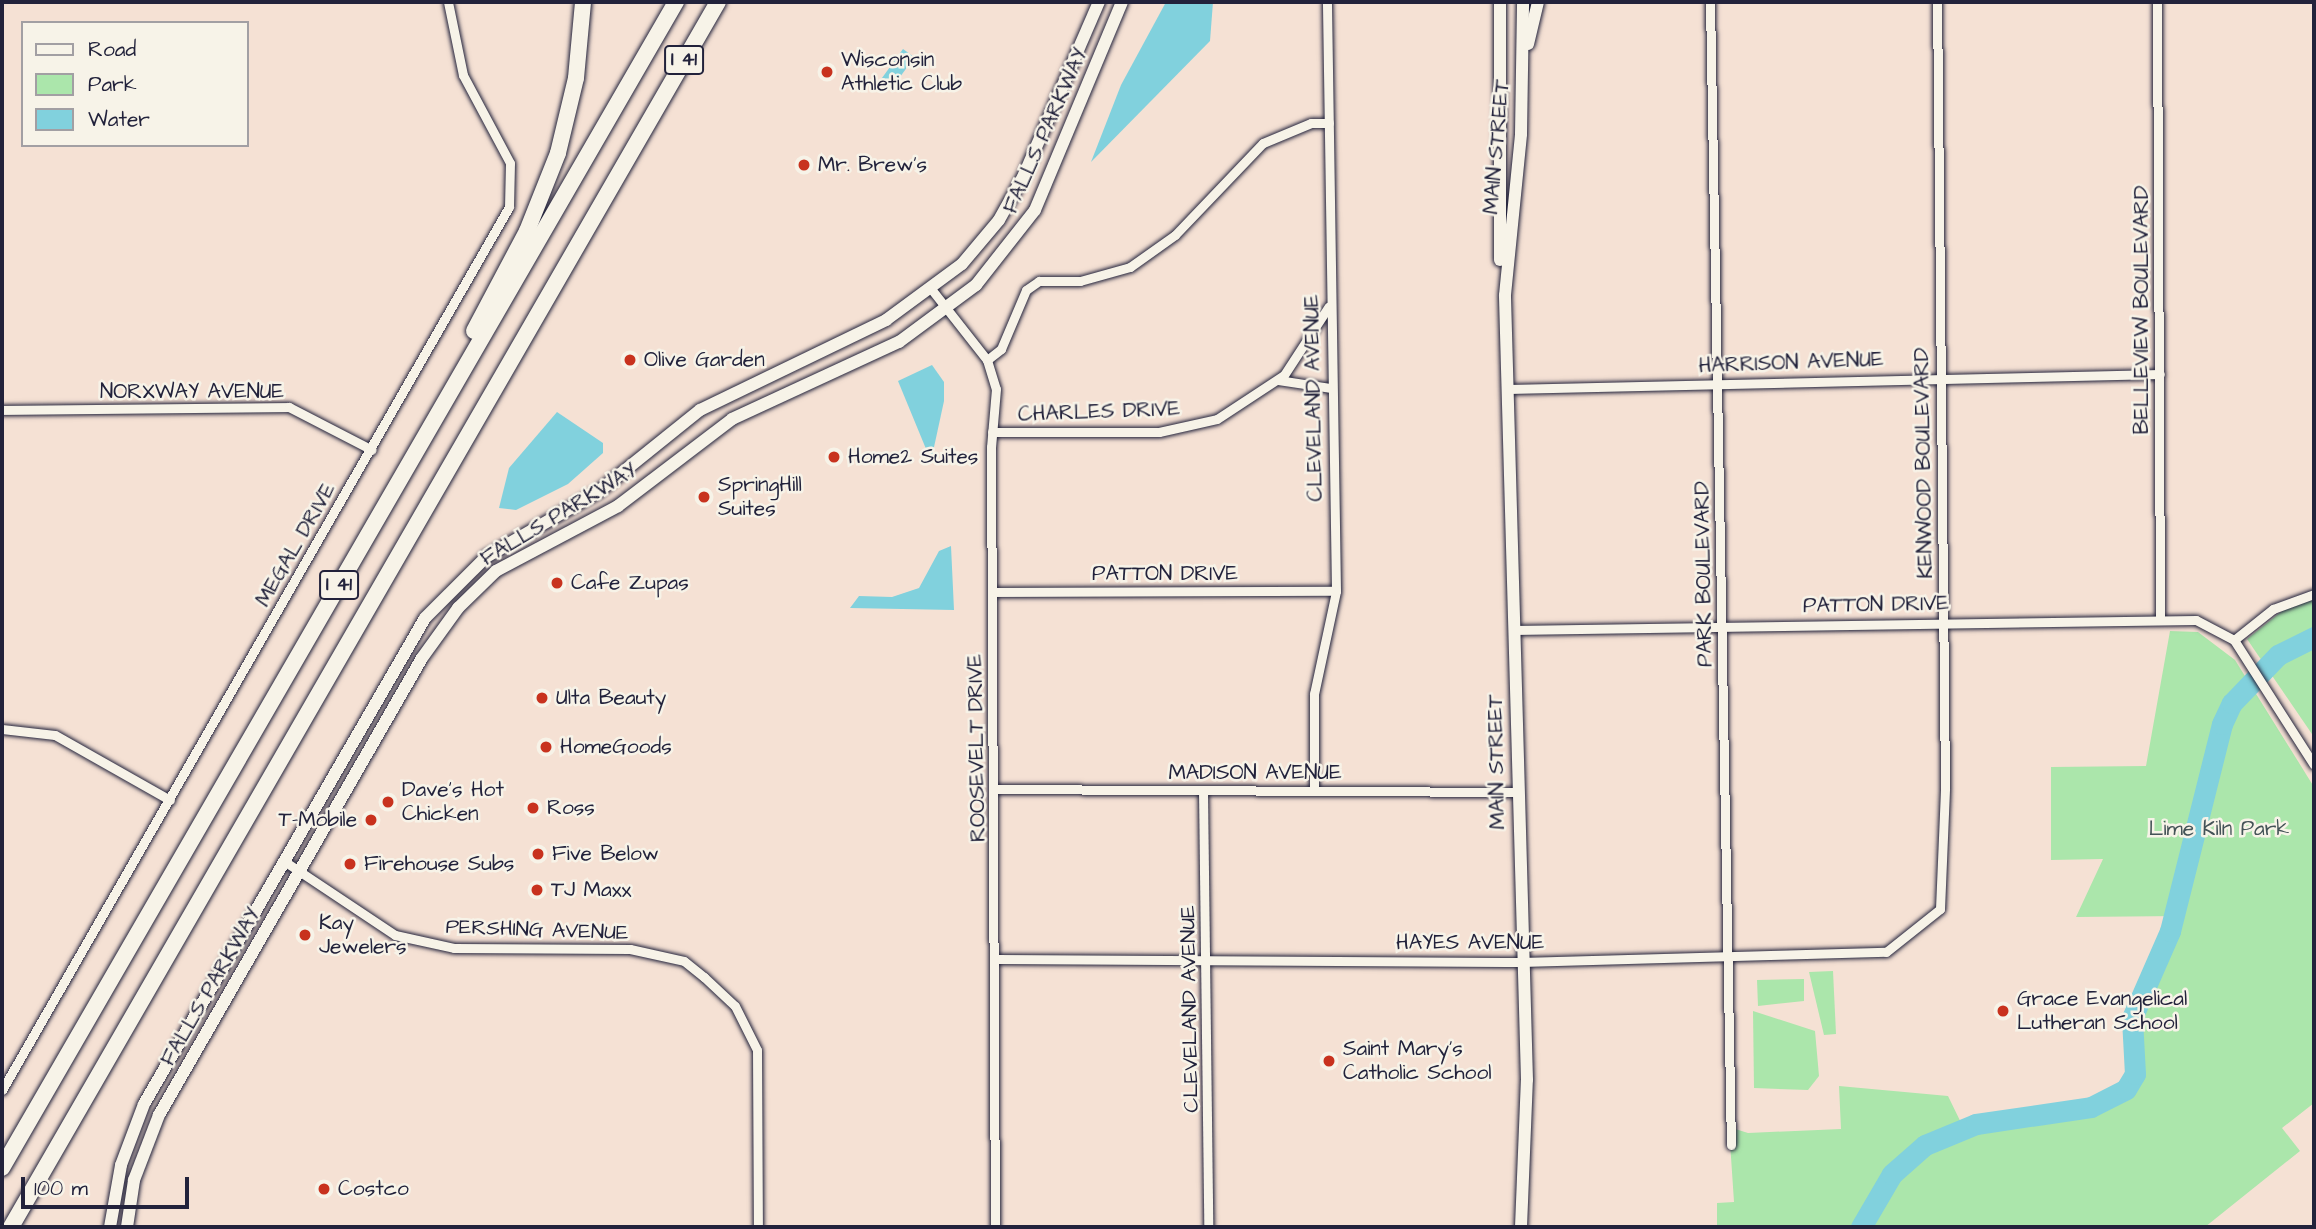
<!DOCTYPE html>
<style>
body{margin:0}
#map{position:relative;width:2316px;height:1229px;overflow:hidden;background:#f5e1d4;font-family:"Architects Daughter",sans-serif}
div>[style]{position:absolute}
.green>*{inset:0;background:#abe6ab}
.water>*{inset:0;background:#81d1dd;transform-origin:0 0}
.river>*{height:21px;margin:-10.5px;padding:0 10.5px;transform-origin:10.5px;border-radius:10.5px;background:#81d1dd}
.roads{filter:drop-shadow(0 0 2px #22223b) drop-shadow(0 0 2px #22223b)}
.street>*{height:9px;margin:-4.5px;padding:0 4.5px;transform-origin:4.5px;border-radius:4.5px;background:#f7f3e8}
.secondary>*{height:12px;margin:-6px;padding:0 6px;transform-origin:6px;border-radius:6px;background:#f7f3e8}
.highway>*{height:16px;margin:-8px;padding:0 8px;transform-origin:8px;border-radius:8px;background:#f7f3e8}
.dots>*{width:19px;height:19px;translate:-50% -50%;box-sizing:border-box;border:4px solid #f7f3e8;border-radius:50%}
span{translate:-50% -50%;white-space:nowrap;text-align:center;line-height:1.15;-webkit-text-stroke:5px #f7f3e8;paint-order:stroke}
.shield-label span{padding:2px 5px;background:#f7f3e8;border:2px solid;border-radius:5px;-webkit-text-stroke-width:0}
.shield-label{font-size:19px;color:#22223b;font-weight:700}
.poi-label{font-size:21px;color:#22223b}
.left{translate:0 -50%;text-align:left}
.right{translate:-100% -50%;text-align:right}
.street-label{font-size:21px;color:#22223b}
.park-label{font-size:21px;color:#445357}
.frame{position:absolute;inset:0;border:4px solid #22223b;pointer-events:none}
.legend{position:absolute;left:21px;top:21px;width:228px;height:126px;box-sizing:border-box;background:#f7f3e8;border:2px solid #a29fa3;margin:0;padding:9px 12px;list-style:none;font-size:21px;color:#22223b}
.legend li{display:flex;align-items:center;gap:14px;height:35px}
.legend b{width:35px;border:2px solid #a29fa3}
.scale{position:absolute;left:21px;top:1177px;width:168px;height:32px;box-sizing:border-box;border:4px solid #22223b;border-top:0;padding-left:9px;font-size:21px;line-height:24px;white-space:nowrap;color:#22223b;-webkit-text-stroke:5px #f7f3e8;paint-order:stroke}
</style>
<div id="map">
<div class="green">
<i style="clip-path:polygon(2314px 598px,2314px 737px,2247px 639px,2287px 607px)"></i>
<i style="clip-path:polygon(2170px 631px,2198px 632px,2235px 660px,2314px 787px,2314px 1103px,2282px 1128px,2300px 1151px,2205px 1227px,1717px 1227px,1717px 1203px,1734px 1202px,1729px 1127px,1748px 1133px,1841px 1129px,1839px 1086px,1948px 1096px,1968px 1137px,1989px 1128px,2092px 1114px,2131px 1092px,2142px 1074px,2139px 1019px,2166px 967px,2180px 916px,2076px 917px,2103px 859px,2051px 860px,2051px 767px,2146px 766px)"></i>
<i style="clip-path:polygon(1833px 971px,1836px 1034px,1824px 1035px,1809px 972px)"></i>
<i style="clip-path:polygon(1804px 979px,1804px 1001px,1758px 1006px,1757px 980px)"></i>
<i style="clip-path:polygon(1753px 1011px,1815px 1031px,1819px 1076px,1808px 1090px,1754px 1088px)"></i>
</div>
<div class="water">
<i style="clip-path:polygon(1166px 2px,1213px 2px,1210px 41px,1091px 162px,1121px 85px)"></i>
<i style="left:903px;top:49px;width:14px;height:37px;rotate:36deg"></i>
<i style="clip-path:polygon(932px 365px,944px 382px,944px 401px,931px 461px,898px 381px)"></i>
<i style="clip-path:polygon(557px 412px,603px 443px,603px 453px,568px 484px,516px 510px,499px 508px,509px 468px)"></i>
<i style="clip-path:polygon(951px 546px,954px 610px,850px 608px,859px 596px,892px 597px,919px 588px,939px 551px)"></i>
</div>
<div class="river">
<i style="left:1861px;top:1227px;width:61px;rotate:-59.7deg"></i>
<i style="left:1892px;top:1174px;width:44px;rotate:-41.3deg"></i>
<i style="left:1925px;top:1145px;width:55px;rotate:-22.4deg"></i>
<i style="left:1976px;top:1124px;width:116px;rotate:-8.4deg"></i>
<i style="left:2091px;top:1107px;width:39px;rotate:-27deg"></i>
<i style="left:2126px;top:1089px;width:17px;rotate:-59deg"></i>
<i style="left:2135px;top:1074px;width:56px;rotate:-93.1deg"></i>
<i style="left:2132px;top:1018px;width:95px;rotate:-66.4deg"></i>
<i style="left:2170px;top:931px;width:213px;rotate:-75.9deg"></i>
<i style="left:2222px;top:724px;width:23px;rotate:-65deg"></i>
<i style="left:2232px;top:703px;width:66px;rotate:-46.2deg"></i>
<i style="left:2278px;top:655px;width:40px;rotate:-26.6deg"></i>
</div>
<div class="roads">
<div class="street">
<i style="left:1710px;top:2px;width:1143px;rotate:88.95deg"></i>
<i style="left:2157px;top:2px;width:616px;rotate:89.72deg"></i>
<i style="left:932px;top:290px;width:89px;rotate:51.8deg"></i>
<i style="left:987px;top:360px;width:30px;rotate:73deg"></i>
<i style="left:996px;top:389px;width:58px;rotate:94.9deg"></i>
<i style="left:991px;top:447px;width:780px;rotate:89.71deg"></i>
<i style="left:987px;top:360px;width:18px;rotate:-38deg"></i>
<i style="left:1001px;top:349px;width:64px;rotate:-67deg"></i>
<i style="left:1026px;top:290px;width:16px;rotate:-35deg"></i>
<i style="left:1039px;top:281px;width:41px"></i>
<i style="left:1080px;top:281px;width:52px;rotate:-15.6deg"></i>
<i style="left:1130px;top:267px;width:55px;rotate:-35.4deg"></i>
<i style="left:1175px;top:235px;width:127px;rotate:-46.3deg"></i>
<i style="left:1263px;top:143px;width:52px;rotate:-22.6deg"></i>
<i style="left:1311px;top:123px;width:18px"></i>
<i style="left:1278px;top:380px;width:54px;rotate:8.6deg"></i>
<i style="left:1508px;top:389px;width:652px;rotate:-1.32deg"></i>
<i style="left:2px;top:410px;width:287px;rotate:-0.6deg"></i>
<i style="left:289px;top:407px;width:93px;rotate:27.4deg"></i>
<i style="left:992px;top:432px;width:167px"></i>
<i style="left:1159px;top:432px;width:59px;rotate:-12.6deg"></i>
<i style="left:1217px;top:419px;width:80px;rotate:-33.3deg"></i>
<i style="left:1284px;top:375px;width:82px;rotate:-56.9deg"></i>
<i style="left:994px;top:592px;width:342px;rotate:-0.2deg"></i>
<i style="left:1513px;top:630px;width:683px;rotate:-0.84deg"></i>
<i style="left:2196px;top:620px;width:43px;rotate:27.8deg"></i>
<i style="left:2234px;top:640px;width:148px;rotate:57.4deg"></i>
<i style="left:2234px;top:640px;width:50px;rotate:-38.5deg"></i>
<i style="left:2273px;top:609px;width:44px;rotate:-20.1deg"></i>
<i style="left:2px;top:729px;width:53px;rotate:6.5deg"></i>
<i style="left:55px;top:735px;width:132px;rotate:29.5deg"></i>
<i style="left:994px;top:789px;width:522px;rotate:0.33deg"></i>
<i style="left:1203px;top:790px;width:437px;rotate:89.3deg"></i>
<i style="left:1314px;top:791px;width:97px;rotate:-90deg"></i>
<i style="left:1314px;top:694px;width:105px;rotate:-77.9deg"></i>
<i style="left:1336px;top:591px;width:589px;rotate:-90.88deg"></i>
<i style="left:284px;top:861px;width:133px;rotate:33.7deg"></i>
<i style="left:395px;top:935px;width:60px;rotate:12.4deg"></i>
<i style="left:454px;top:948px;width:176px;rotate:0.3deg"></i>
<i style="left:630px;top:949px;width:55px;rotate:12.5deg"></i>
<i style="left:684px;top:961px;width:26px;rotate:39deg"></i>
<i style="left:704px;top:977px;width:42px;rotate:43.1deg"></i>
<i style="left:735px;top:1006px;width:49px;rotate:63.4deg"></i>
<i style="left:757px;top:1050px;width:177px;rotate:89.7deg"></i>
<i style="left:998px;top:959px;width:523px;rotate:0.33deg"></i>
<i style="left:1521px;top:962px;width:365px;rotate:-1.6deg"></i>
<i style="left:1886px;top:952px;width:69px;rotate:-38.5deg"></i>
<i style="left:1940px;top:909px;width:121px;rotate:-87.6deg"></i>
<i style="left:1945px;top:788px;width:786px;rotate:-90.58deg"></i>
<i style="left:2px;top:1090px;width:1018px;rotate:-60.14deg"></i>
<i style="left:509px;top:207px;width:44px;rotate:-88.7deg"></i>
<i style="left:510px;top:163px;width:100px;rotate:-118.1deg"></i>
<i style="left:463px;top:75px;width:75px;rotate:-101.6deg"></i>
</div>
<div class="secondary">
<i style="left:1500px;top:2px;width:258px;rotate:90deg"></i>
<i style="left:1528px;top:44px;width:43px;rotate:-76.6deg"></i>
<i style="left:110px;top:1227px;width:63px;rotate:-79.9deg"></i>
<i style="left:121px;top:1165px;width:65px;rotate:-69.3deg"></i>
<i style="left:144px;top:1104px;width:561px;rotate:-59.96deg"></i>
<i style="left:425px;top:618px;width:86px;rotate:-45deg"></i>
<i style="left:486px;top:557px;width:129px;rotate:-30.1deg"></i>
<i style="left:598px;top:492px;width:131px;rotate:-38.8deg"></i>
<i style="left:700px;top:410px;width:207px;rotate:-25.8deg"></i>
<i style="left:886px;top:320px;width:94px;rotate:-36.4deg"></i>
<i style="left:962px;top:264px;width:57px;rotate:-49.9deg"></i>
<i style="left:999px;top:220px;width:51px;rotate:-60.9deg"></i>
<i style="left:1024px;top:175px;width:189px;rotate:-66.6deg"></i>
<i style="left:127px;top:1227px;width:48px;rotate:-81.5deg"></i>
<i style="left:134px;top:1180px;width:70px;rotate:-69deg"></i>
<i style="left:159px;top:1115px;width:527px;rotate:-60.08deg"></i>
<i style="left:422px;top:658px;width:62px;rotate:-54.2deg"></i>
<i style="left:458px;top:608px;width:53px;rotate:-44.2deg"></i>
<i style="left:496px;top:571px;width:138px;rotate:-28deg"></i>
<i style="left:618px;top:506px;width:143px;rotate:-37.3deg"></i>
<i style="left:732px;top:419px;width:184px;rotate:-24.8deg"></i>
<i style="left:899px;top:342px;width:96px;rotate:-36.5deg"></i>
<i style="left:976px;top:285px;width:95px;rotate:-51.8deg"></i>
<i style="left:1035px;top:210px;width:225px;rotate:-67.3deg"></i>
<i style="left:1521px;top:1227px;width:147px;rotate:-87.7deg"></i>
<i style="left:1527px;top:1080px;width:785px;rotate:-91.61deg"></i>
<i style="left:1505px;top:295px;width:162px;rotate:-84.3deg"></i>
<i style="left:1521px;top:134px;width:132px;rotate:-89.1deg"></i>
</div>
<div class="highway">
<i style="left:474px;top:331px;width:113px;rotate:-62.1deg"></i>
<i style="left:527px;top:231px;width:84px;rotate:-68.3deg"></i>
<i style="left:558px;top:153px;width:77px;rotate:-76.5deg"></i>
<i style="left:576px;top:78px;width:76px;rotate:-84.7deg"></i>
<i style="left:2px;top:1168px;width:1347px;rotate:-59.97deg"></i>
<i style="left:11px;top:1227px;width:1414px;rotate:-60.01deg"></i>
</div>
</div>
<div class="dots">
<i style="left:827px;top:72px;background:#c8321e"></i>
<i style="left:804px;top:165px;background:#c8321e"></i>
<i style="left:630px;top:360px;background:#c8321e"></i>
<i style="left:834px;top:457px;background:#c8321e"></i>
<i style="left:704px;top:497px;background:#c8321e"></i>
<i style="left:557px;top:583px;background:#c8321e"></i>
<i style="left:542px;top:698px;background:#c8321e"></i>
<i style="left:546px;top:747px;background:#c8321e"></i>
<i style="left:388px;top:802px;background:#c8321e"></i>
<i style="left:533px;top:808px;background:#c8321e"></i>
<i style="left:371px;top:820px;background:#c8321e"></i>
<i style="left:538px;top:854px;background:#c8321e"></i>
<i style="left:350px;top:864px;background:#c8321e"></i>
<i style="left:537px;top:890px;background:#c8321e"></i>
<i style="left:305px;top:935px;background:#c8321e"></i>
<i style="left:2003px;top:1011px;background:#c8321e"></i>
<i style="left:1329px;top:1061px;background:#c8321e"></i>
<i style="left:324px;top:1189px;background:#c8321e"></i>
</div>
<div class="shield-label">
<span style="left:684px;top:60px">I 41</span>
<span style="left:339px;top:585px">I 41</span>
</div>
<div class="poi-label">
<span class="left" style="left:841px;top:72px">Wisconsin<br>Athletic Club</span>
<span class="left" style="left:818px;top:165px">Mr. Brew's</span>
<span class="left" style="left:644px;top:360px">Olive Garden</span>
<span class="left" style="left:848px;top:457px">Home2 Suites</span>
<span class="left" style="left:718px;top:497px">SpringHill<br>Suites</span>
<span class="left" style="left:571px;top:583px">Cafe Zupas</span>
<span class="left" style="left:556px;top:698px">Ulta Beauty</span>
<span class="left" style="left:560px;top:747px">HomeGoods</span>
<span class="left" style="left:402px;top:802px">Dave's Hot<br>Chicken</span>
<span class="left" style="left:547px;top:808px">Ross</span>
<span class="right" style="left:357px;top:820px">T-Mobile</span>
<span class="left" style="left:552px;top:854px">Five Below</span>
<span class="left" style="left:364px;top:864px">Firehouse Subs</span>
<span class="left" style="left:551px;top:890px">TJ Maxx</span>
<span class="left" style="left:319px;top:935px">Kay<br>Jewelers</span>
<span class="left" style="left:2017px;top:1011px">Grace Evangelical<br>Lutheran School</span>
<span class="left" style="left:1343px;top:1061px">Saint Mary's<br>Catholic School</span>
<span class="left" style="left:338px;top:1189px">Costco</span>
</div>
<div class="street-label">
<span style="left:1046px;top:131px;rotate:-66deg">FALLS PARKWAY</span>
<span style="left:1497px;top:147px;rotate:-85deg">MAIN STREET</span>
<span style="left:2142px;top:310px;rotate:-90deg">BELLEVIEW BOULEVARD</span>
<span style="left:1791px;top:363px;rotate:-2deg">HARRISON AVENUE</span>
<span style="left:192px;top:392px">NORXWAY AVENUE</span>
<span style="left:1314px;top:398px;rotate:-91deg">CLEVELAND AVENUE</span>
<span style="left:1099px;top:412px;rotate:-2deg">CHARLES DRIVE</span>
<span style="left:1924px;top:463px;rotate:-91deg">KENWOOD BOULEVARD</span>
<span style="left:559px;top:515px;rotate:-31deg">FALLS PARKWAY</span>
<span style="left:296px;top:545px;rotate:-60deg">MEGAL DRIVE</span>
<span style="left:1165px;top:574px">PATTON DRIVE</span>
<span style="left:1704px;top:574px;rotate:-91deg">PARK BOULEVARD</span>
<span style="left:1876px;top:605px;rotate:-1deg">PATTON DRIVE</span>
<span style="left:977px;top:748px;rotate:-91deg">ROOSEVELT DRIVE</span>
<span style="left:1497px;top:762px;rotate:-91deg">MAIN STREET</span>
<span style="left:1255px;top:773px">MADISON AVENUE</span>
<span style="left:537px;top:930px;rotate:2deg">PERSHING AVENUE</span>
<span style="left:1470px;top:943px">HAYES AVENUE</span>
<span style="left:211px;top:987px;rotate:-60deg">FALLS PARKWAY</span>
<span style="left:1190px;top:1009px;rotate:-91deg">CLEVELAND AVENUE</span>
</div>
<div class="park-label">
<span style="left:2219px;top:829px">Lime Kiln Park</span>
</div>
<div class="frame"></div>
<ul class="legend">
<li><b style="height:9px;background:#f7f3e8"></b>Road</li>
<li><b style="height:19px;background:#abe6ab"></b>Park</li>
<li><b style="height:19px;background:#81d1dd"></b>Water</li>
</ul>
<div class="scale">100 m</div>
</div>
